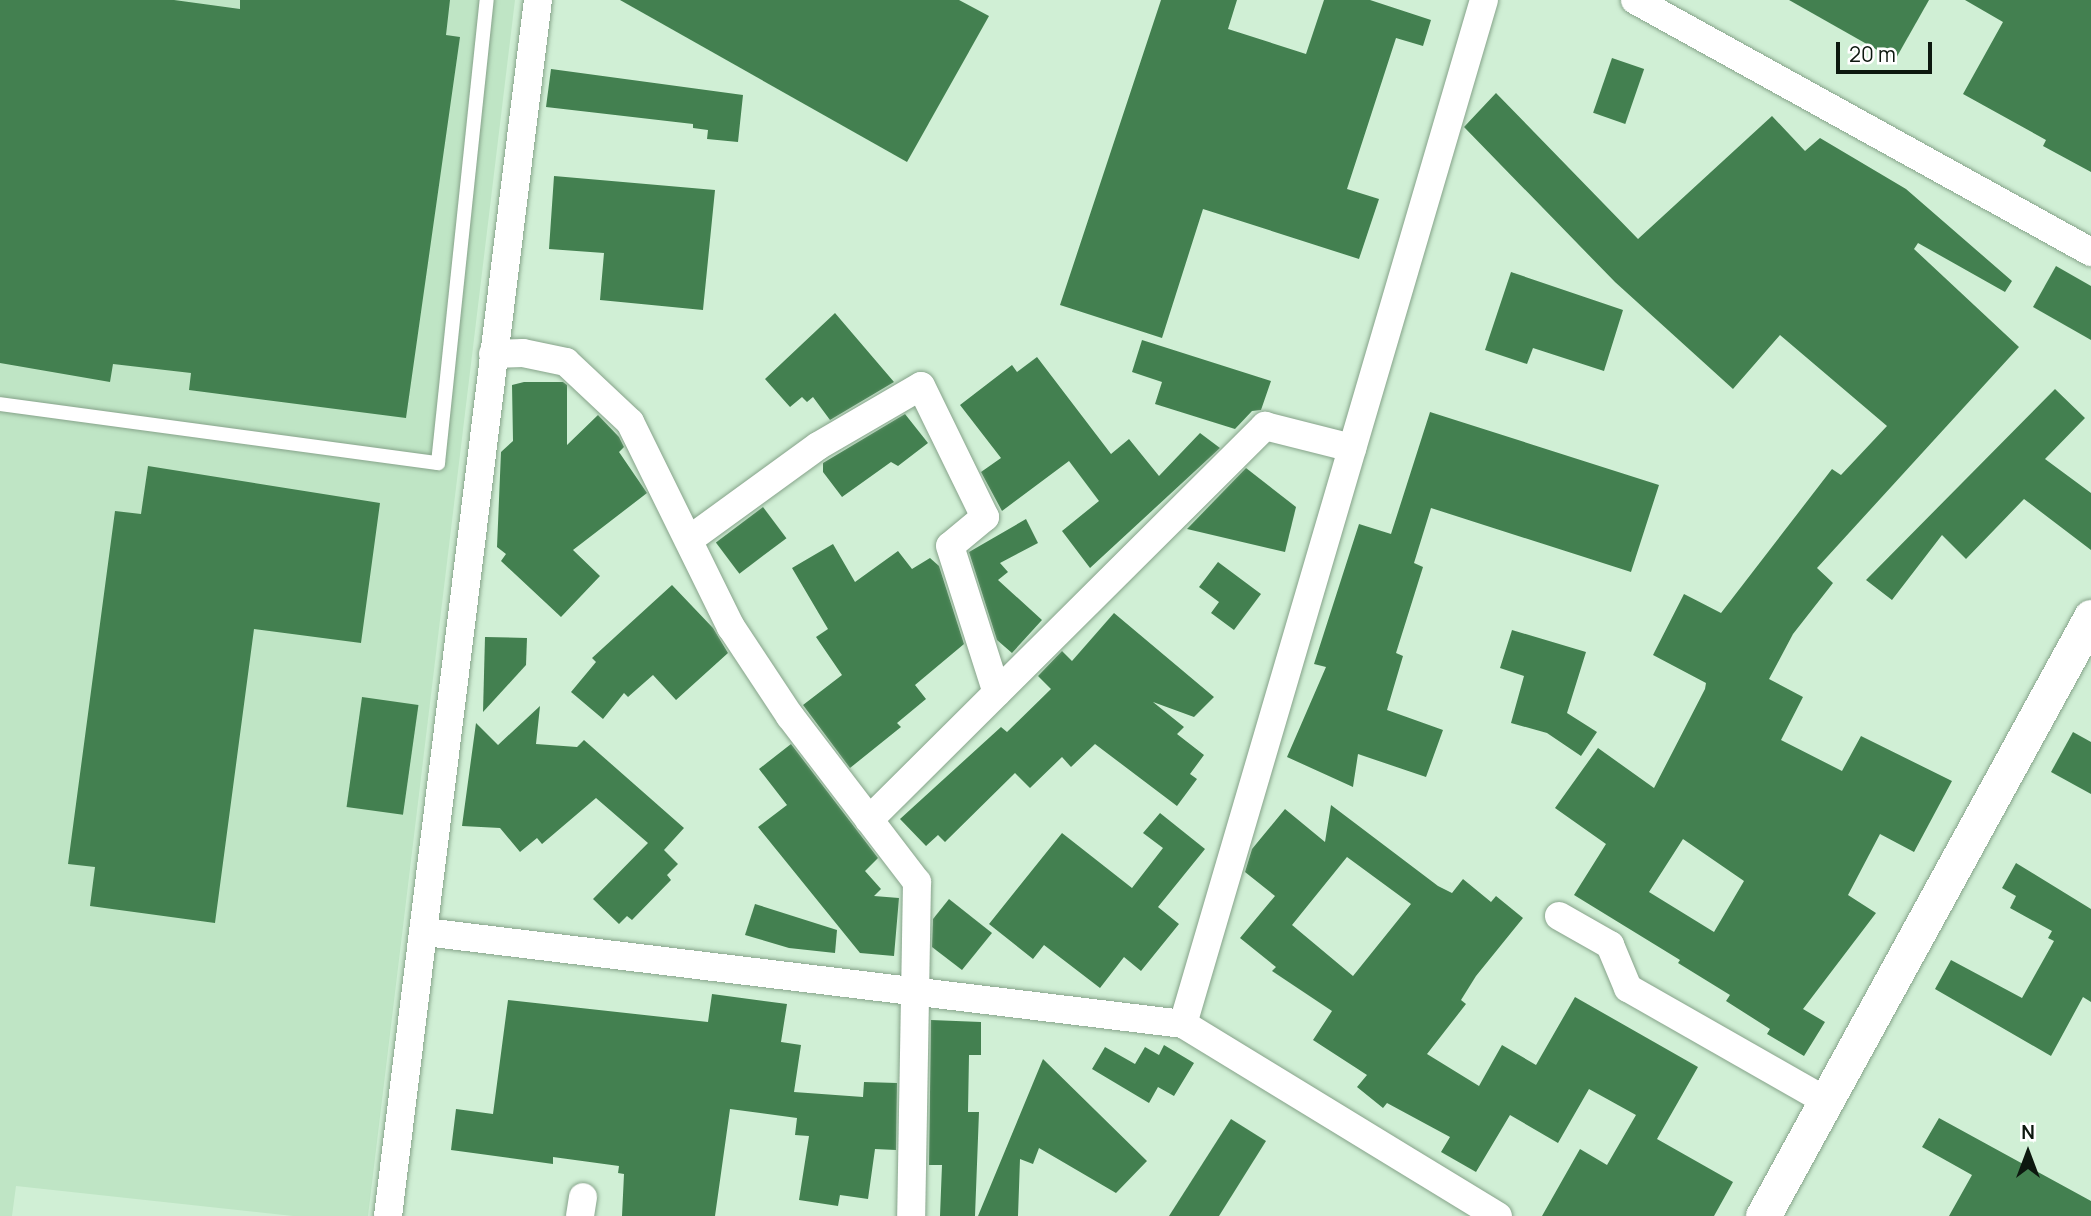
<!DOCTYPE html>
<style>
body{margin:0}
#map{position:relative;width:2091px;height:1216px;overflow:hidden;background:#d0efd5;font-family:Manrope,sans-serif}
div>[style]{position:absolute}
.built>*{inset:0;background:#bfe5c5}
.building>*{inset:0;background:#438050;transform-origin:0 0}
.roads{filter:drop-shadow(0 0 2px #86a38a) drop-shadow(0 0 2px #86a38a)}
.service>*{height:14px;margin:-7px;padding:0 7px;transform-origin:7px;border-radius:7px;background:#fff}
.minor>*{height:28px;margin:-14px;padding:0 14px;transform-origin:14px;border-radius:14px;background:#fff}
.tertiary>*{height:35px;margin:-17.5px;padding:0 17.5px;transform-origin:17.5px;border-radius:17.5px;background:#fff}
span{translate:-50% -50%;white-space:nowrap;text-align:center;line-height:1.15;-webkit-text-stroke:6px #fff;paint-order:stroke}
.north{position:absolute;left:1993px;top:1118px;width:70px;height:70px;-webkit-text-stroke:5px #fff;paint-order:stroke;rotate:0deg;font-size:19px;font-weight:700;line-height:28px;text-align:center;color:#0d180f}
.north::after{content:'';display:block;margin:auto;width:24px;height:32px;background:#0d180f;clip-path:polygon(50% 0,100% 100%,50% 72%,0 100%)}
.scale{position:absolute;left:1836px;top:42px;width:96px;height:32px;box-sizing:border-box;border:4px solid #0d180f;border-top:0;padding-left:9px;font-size:21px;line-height:24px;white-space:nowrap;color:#0d180f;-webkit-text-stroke:5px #fff;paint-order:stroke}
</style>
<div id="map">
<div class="built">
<i style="clip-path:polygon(0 0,515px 0,368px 1216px,293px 1216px,16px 1186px,12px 1216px,0 1216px)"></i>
</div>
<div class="building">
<i style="clip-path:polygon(0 0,174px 0,240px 9px,240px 0,450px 0,446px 35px,460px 37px,406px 418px,189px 390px,191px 373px,113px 364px,110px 382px,0 363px)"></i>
<i style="clip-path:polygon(620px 0,959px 0,989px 16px,907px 162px)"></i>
<i style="clip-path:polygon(1161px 0,1237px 0,1228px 29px,1306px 54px,1324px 0,1370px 0,1431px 20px,1423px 46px,1396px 38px,1347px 189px,1379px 199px,1359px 259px,1203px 209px,1162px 338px,1060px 305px)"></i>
<i style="clip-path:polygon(1789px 0,1929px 0,1895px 60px)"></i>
<i style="clip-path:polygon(1965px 0,2091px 0,2091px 172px,2043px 146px,2046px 140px,1963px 94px,2003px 22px)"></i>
<i style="left:1612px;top:58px;width:34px;height:58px;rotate:19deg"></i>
<i style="clip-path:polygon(551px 69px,743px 95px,738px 142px,707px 139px,708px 130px,693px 128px,693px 124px,546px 107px)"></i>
<i style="clip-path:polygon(evenodd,1496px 93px,1638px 239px,1772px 116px,1805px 151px,1820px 138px,1906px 189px,2012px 281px,2005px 292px,1918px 243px,1914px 249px,2019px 347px,1817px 568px,1833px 583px,1793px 634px,1769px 679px,1803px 697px,1781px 740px,1842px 771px,1861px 736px,1952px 781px,1914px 852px,1880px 834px,1848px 895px,1876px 913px,1803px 1009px,1825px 1022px,1804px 1056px,1767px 1034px,1770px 1029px,1726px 1001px,1730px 995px,1678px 963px,1680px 960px,1574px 895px,1606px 844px,1555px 808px,1598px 748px,1654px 788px,1705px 689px,1706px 683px,1653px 655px,1684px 594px,1721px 613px,1832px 469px,1841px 475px,1887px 426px,1780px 335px,1733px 389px,1615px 282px,1464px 127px,1496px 93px,1683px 839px,1744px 881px,1714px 932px,1649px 892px,1683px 839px)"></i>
<i style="clip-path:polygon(554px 176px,715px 190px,703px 310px,600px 300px,604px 253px,549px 249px)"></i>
<i style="clip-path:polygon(2056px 266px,2091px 286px,2091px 340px,2033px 307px)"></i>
<i style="clip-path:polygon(1511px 272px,1623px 310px,1604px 371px,1533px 348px,1527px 364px,1485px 350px)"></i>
<i style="clip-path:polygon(835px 313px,894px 382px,830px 420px,813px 397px,807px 402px,802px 397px,790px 407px,765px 379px)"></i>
<i style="clip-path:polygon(1142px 340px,1271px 381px,1261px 410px,1252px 411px,1235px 429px,1155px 404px,1162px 382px,1132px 372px)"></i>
<i style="clip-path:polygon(1037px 357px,1111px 454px,1129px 439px,1159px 476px,1200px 433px,1220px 448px,1090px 568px,1062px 531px,1099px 501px,1069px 461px,1002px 511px,981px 472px,1001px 458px,960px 405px,1012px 365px,1017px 372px)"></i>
<i style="clip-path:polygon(524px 382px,563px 382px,567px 385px,567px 445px,598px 415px,619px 437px,624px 447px,619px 452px,647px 493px,573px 550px,600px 576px,561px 617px,501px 561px,506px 554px,497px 547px,501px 452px,513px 441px,512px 385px)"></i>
<i style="clip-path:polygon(2055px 389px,2085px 418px,2045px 459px,2091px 493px,2091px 550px,2024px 499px,1966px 559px,1942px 535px,1892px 600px,1866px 580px)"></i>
<i style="clip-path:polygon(1430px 412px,1659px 485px,1631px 572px,1431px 508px,1414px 563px,1423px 567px,1396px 653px,1403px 656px,1387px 710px,1443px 730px,1426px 777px,1358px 754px,1353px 787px,1287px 757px,1326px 667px,1314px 664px,1359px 524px,1391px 534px)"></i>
<i style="clip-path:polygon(905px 414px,928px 443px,898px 466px,891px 462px,842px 497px,823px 472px,823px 463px)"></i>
<i style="clip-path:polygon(148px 466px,380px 503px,361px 643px,254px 629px,215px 923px,90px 906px,95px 867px,68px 864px,115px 511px,141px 514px)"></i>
<i style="clip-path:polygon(1246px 468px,1296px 507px,1285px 552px,1187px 529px)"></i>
<i style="left:763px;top:507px;width:39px;height:59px;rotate:53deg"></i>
<i style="clip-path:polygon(1026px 519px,1038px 543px,1000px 563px,1008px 572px,998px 580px,1042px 620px,1012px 653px,997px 640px,969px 552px)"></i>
<i style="clip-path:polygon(833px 544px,855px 582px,898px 551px,912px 569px,930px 558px,939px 566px,964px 644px,915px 685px,926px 699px,897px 723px,901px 727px,850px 768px,803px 705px,842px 675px,816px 637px,828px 629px,792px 568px)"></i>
<i style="clip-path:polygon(1218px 562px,1261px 594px,1234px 630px,1211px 613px,1219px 602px,1199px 587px)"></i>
<i style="clip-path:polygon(672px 585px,713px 628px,728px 653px,676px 700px,653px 675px,628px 697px,624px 693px,603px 719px,571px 692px,596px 662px,592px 658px)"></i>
<i style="clip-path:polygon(1114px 613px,1214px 697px,1194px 717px,1153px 702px,1184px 727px,1177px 734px,1204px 755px,1190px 774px,1197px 779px,1177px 806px,1095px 744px,1071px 767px,1062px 757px,1030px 788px,1015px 773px,945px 842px,938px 835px,926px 846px,900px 819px,1001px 727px,1007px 732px,1051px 689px,1038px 676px,1062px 651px,1072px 661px)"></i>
<i style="clip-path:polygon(1512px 630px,1586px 652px,1567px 713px,1597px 732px,1581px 756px,1547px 733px,1511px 723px,1524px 676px,1500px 668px)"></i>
<i style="clip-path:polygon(485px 637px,527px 638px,526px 665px,483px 712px)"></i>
<i style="left:362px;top:697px;width:57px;height:111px;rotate:8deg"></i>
<i style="clip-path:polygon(540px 706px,536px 744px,577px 747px,584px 740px,684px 828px,664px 850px,678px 864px,667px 875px,671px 880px,632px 920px,627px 916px,619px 924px,593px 899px,648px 843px,596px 798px,542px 844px,537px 838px,520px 852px,500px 828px,462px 826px,476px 723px,498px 745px)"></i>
<i style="clip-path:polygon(2073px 732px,2091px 742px,2091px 794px,2051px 772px)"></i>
<i style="clip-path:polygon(791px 744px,878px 858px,865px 871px,881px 889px,874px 896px,899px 898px,894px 956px,860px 953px,758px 827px,787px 805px,759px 769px)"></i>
<i style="clip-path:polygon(evenodd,1331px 805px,1438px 886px,1452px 893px,1463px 879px,1491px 902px,1496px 896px,1523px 918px,1476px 976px,1461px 1000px,1466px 1004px,1427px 1054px,1479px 1086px,1502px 1045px,1536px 1065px,1575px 997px,1698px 1067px,1657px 1139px,1733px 1182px,1714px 1216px,1542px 1216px,1580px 1149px,1607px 1165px,1636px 1115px,1589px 1089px,1558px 1143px,1510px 1115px,1476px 1172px,1441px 1152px,1450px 1137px,1387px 1103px,1383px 1108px,1357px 1087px,1367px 1075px,1313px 1040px,1332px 1011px,1272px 971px,1276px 967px,1240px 938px,1275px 896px,1245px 872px,1252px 849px,1285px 809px,1325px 842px,1331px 805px,1347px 857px,1411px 904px,1353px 976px,1292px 925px,1347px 857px)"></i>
<i style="clip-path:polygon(1160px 813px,1205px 849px,1158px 907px,1179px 924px,1141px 971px,1124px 957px,1100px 988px,1044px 945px,1033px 959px,989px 924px,1062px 833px,1132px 888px,1163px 848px,1143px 833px)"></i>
<i style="clip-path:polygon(2016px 863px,2091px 909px,2091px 1002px,2083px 997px,2051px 1056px,1935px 989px,1951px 960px,2022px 998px,2054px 941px,2048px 938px,2052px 931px,2010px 908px,2016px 896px,2002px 888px)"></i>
<i style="clip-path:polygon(949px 899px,992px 933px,962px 970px,932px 947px,933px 919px)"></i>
<i style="clip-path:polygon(755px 904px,837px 930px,835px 953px,789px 948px,745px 935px)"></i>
<i style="clip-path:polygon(712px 994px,787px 1004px,781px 1042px,801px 1045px,794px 1092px,863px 1097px,864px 1082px,897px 1083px,896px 1150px,875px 1149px,868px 1199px,840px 1195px,838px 1206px,799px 1200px,809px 1136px,795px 1135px,797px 1118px,730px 1109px,715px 1216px,622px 1216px,624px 1174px,618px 1173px,619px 1166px,553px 1157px,553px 1164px,451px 1150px,456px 1109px,493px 1114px,508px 1000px,708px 1022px)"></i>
<i style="clip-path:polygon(931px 1020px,981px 1022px,981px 1055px,969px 1055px,968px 1112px,979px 1112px,975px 1216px,940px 1216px,942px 1165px,929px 1165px)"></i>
<i style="clip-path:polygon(1164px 1045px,1194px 1063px,1174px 1096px,1158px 1087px,1149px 1103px,1092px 1069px,1105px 1047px,1135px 1064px,1145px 1047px,1159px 1055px)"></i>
<i style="clip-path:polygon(1043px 1059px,1147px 1161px,1116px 1193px,1039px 1148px,1033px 1164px,1020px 1159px,1018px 1216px,978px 1216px)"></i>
<i style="clip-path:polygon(1939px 1118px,2091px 1201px,2091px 1216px,1949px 1216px,1972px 1175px,1922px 1147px)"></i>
<i style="clip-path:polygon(1231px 1119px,1266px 1141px,1219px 1216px,1169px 1216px)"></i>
</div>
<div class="roads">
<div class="service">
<i style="left:0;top:404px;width:442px;rotate:7.7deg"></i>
<i style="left:438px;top:463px;width:466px;rotate:-84deg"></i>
</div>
<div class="minor">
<i style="left:1635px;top:0;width:521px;rotate:28.93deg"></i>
<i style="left:493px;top:354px;width:30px;rotate:-2deg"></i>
<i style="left:523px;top:353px;width:44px;rotate:11.8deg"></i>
<i style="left:566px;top:362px;width:88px;rotate:43.2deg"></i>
<i style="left:630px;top:422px;width:229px;rotate:63.8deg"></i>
<i style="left:731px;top:627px;width:107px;rotate:56.5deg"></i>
<i style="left:790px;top:716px;width:209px;rotate:52.6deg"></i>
<i style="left:917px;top:882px;width:334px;rotate:91deg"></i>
<i style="left:690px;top:539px;width:158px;rotate:-36deg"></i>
<i style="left:818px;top:446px;width:119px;rotate:-30.2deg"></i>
<i style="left:921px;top:386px;width:146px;rotate:64deg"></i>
<i style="left:985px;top:517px;width:45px;rotate:140.4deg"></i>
<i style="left:950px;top:546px;width:154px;rotate:72.3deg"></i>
<i style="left:869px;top:820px;width:559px;rotate:-44.85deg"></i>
<i style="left:1265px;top:426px;width:90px;rotate:14.2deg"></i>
<i style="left:1559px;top:916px;width:59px;rotate:29.6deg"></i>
<i style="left:1610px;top:945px;width:47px;rotate:67.3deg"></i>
<i style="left:1628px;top:988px;width:228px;rotate:29.7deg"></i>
<i style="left:425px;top:932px;width:764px;rotate:6.92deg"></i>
<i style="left:1183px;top:1024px;width:369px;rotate:31.4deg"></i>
<i style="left:1183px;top:1024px;width:1067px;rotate:-73.62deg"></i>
<i style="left:388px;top:1216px;width:1225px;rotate:-82.97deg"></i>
<i style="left:580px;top:1216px;width:19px;rotate:-81deg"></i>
</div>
<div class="tertiary">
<i style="left:1763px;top:1216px;width:683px;rotate:-61.3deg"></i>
</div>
</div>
<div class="north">N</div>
<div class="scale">20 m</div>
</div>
